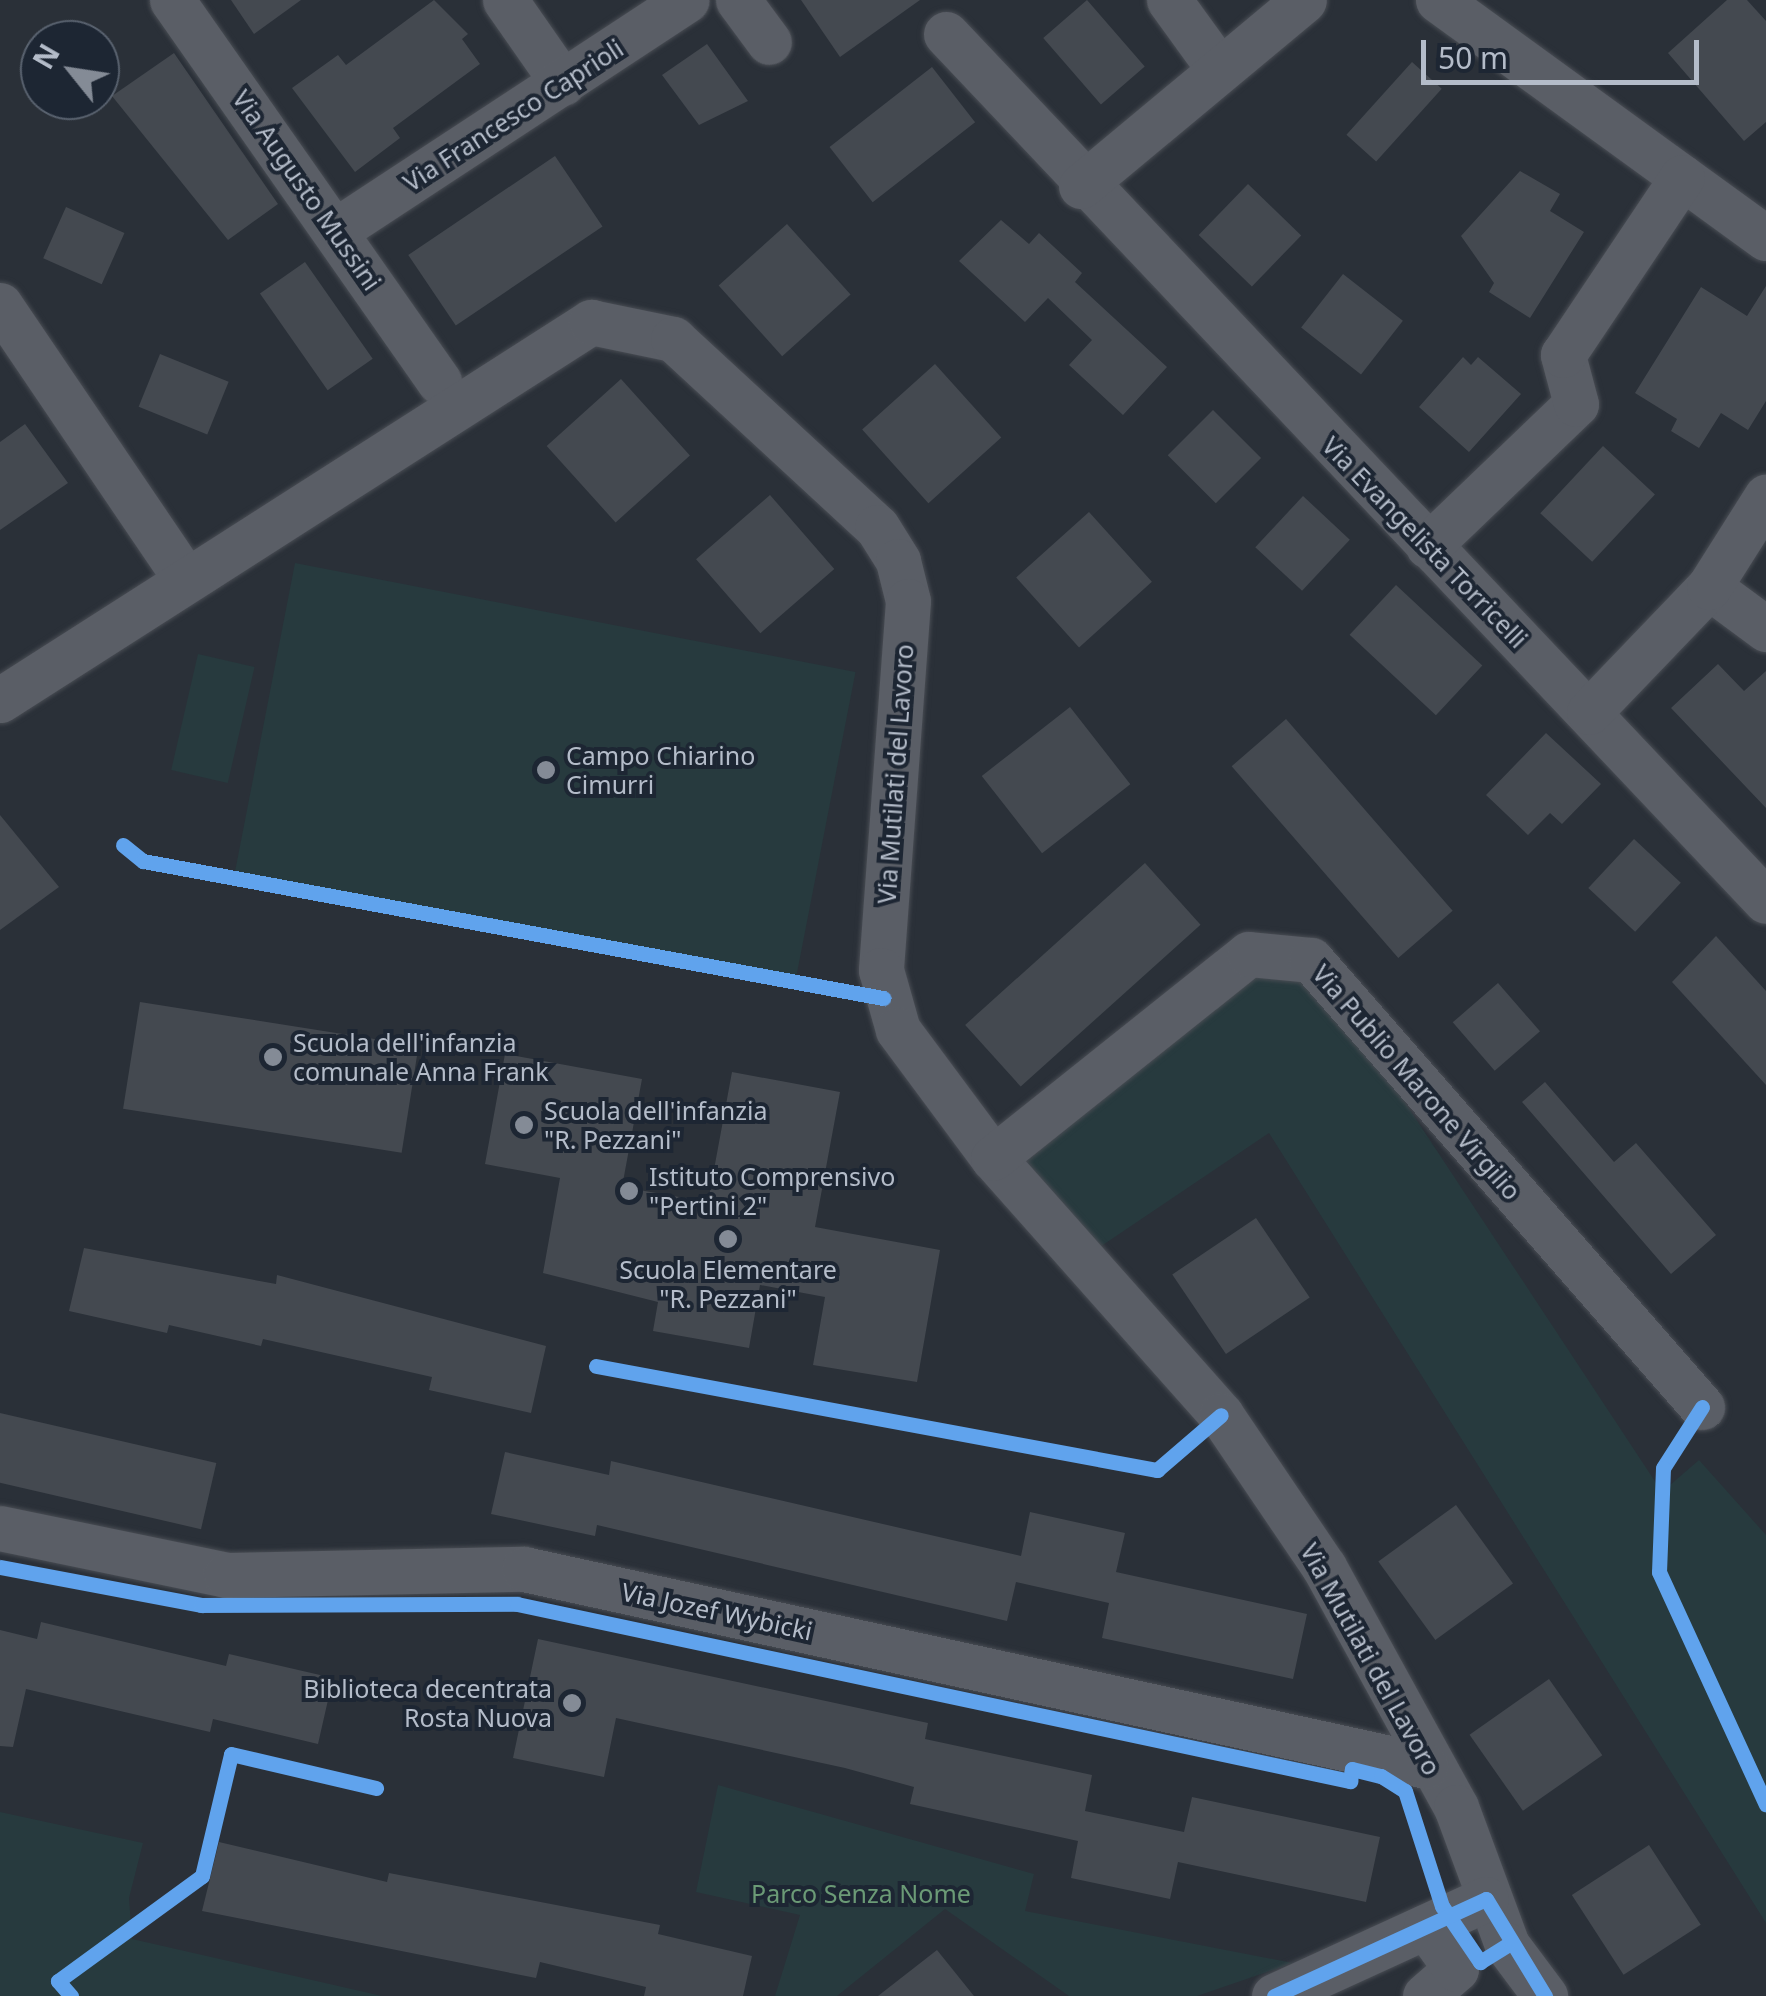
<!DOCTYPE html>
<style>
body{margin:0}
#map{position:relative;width:1766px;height:1996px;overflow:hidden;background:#2a3038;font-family:"Noto Sans",sans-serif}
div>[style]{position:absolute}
.green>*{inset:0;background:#273a3e;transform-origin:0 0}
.building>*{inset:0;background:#444950;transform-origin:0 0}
.roads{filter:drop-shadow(0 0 2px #484c53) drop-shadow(0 0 2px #484c53)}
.minor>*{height:45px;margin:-22.5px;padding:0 22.5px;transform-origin:22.5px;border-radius:22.5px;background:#5a5e66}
.cycleway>*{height:15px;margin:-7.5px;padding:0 7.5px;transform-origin:7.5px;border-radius:7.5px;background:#60a3ed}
.dots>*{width:28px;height:28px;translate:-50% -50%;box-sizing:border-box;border:5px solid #1d2633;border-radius:50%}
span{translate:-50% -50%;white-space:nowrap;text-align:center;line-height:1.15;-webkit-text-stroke:8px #1d2633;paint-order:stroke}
.street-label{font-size:25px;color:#b4bcc9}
.poi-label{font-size:25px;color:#b4bcc9}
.left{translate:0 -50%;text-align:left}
.right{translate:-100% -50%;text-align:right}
.park-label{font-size:25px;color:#6b9a76}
.north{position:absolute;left:20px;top:20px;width:100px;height:100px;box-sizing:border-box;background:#1d2633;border:2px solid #59626f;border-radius:50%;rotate:300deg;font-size:28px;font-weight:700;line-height:40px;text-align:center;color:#b4bcc9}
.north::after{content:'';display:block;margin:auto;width:35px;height:45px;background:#848b96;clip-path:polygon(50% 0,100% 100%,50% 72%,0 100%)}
.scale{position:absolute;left:1421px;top:40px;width:278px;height:45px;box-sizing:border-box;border:5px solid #b4bcc9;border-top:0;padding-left:12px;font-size:30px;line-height:35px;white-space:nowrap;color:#b4bcc9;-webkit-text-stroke:8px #1d2633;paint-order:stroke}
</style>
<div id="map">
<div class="green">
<i style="left:295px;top:563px;width:571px;height:314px;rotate:11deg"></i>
<i style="left:198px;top:654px;width:58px;height:119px;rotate:13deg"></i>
<i style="clip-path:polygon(1249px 954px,1311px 960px,1662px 1492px,1699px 1460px,1766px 1535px,1766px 1923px,1269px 1133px,1085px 1257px,993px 1158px)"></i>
<i style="clip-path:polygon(718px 1785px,1034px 1874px,1025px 1911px,1293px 1963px,1197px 1996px,1069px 1996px,945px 1909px,837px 1996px,775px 1996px,800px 1915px,696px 1892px)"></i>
<i style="clip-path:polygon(0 1812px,143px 1843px,129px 1898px,132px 1939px,382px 1996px,0 1996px)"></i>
</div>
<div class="building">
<i style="clip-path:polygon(231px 0,301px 0,254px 34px)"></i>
<i style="clip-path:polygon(434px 0,468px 34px,462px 39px,480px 64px,393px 128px,400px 138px,355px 172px,292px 88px,338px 55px,346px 65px)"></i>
<i style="clip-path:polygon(801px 0,920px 0,840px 57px)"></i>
<i style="left:1087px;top:0;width:88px;height:58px;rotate:49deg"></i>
<i style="clip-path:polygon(1727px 0,1747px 0,1766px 21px,1766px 122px,1744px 141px,1668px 53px)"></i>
<i style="clip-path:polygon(707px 44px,748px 101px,699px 125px,662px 75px)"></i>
<i style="clip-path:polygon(174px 53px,278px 204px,228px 240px,112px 96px)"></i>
<i style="left:1412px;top:62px;width:40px;height:98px;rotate:42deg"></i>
<i style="left:932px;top:67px;width:70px;height:130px;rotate:52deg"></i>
<i style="left:555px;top:156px;width:85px;height:177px;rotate:56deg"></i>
<i style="clip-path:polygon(1520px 171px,1560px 194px,1550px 211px,1584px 232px,1530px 318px,1489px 292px,1494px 283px,1461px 236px)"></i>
<i style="left:1248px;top:184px;width:74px;height:71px;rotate:44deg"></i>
<i style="left:66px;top:207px;width:64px;height:56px;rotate:24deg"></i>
<i style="clip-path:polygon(1001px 220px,1029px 244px,1039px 233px,1082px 273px,1075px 282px,1167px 367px,1123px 415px,1069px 365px,1092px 340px,1048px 298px,1025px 322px,959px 261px)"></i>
<i style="left:787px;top:224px;width:95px;height:92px;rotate:48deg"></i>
<i style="left:305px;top:262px;width:118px;height:55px;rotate:55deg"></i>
<i style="left:1343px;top:274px;width:76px;height:68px;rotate:38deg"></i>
<i style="clip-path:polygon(1766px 286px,1766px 401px,1748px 430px,1721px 413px,1699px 448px,1671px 431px,1677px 419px,1635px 393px,1701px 287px,1747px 316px)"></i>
<i style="left:160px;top:354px;width:74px;height:57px;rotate:22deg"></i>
<i style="clip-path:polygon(1463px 357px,1471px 365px,1478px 357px,1521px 394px,1469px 452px,1419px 407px)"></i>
<i style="left:935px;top:364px;width:99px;height:98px;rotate:48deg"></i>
<i style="left:621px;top:379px;width:103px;height:100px;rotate:48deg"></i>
<i style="left:1213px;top:410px;width:68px;height:64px;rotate:45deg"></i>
<i style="clip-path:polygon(25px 424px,68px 483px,0 530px,0 442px)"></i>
<i style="left:1603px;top:446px;width:71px;height:92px;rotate:43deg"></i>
<i style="left:770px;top:495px;width:98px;height:98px;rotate:49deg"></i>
<i style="left:1303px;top:496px;width:64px;height:70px;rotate:43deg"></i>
<i style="left:1089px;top:512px;width:94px;height:98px;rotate:48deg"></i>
<i style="left:1396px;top:585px;width:118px;height:68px;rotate:43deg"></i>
<i style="clip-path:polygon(1718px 664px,1744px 691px,1766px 671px,1766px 808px,1671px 708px)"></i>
<i style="left:1070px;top:707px;width:98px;height:112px;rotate:52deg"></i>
<i style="left:1286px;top:719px;width:254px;height:72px;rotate:49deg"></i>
<i style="clip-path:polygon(1546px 733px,1601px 784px,1562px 824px,1550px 813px,1528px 835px,1486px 795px)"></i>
<i style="clip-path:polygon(0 815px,59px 887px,0 930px)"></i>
<i style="left:1634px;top:839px;width:64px;height:67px;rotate:43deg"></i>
<i style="left:1145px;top:863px;width:83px;height:242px;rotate:48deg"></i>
<i style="clip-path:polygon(1716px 936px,1766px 991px,1766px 1085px,1672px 982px)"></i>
<i style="left:1498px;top:983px;width:64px;height:60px;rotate:49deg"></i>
<i style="left:140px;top:1002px;width:282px;height:108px;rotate:9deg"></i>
<i style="clip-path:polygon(505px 1054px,642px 1079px,622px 1187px,708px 1202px,732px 1072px,840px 1092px,815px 1227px,940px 1250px,917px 1382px,813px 1365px,825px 1297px,760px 1285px,749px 1348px,653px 1331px,658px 1302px,543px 1273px,560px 1178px,485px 1164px)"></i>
<i style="clip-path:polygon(1545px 1082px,1614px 1162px,1636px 1143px,1716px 1235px,1671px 1274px,1522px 1102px)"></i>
<i style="left:1256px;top:1218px;width:96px;height:101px;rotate:56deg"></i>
<i style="clip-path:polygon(84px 1248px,276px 1284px,277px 1275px,546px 1346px,531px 1413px,429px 1390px,432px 1377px,263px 1339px,261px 1346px,169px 1325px,167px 1333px,69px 1311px)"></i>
<i style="left:0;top:1413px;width:222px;height:68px;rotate:13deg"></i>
<i style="clip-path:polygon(505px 1452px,609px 1475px,611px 1461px,1021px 1556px,1030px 1512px,1125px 1533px,1116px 1572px,1307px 1614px,1293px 1679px,1102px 1638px,1109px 1603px,1016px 1582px,1007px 1621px,597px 1525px,595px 1536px,491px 1514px)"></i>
<i style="left:1456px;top:1505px;width:97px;height:96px;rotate:54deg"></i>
<i style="clip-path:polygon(41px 1622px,226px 1666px,229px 1654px,333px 1678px,318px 1744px,213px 1719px,210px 1732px,26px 1689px,13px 1747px,0 1746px,0 1630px,37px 1639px)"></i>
<i style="clip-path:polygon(538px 1639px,928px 1723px,925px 1739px,1092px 1775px,1085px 1811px,1184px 1832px,1192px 1797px,1380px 1837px,1366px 1902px,1178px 1862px,1170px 1899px,1071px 1878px,1078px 1841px,910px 1804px,914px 1787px,845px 1768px,616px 1718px,604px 1777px,513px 1758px)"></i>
<i style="left:1549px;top:1679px;width:93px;height:97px;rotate:55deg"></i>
<i style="clip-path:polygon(219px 1842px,387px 1882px,389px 1873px,660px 1925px,658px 1934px,752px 1956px,743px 1996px,644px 1996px,646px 1987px,540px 1962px,536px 1978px,202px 1911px)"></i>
<i style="left:1649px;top:1845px;width:95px;height:92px;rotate:57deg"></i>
<i style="clip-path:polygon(937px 1950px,974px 1996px,878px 1996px)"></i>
</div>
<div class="roads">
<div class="minor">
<i style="left:172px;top:0;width:466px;rotate:55deg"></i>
<i style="left:505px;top:0;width:101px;rotate:55.1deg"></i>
<i style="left:738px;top:0;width:52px;rotate:53.6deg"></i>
<i style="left:1169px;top:0;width:80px;rotate:54.1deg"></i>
<i style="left:1438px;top:0;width:405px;rotate:36deg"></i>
<i style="left:946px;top:34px;width:1193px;rotate:46.6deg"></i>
<i style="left:1081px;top:186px;width:290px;rotate:-39.8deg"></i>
<i style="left:338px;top:229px;width:417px;rotate:-33.3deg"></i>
<i style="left:0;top:305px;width:330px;rotate:55.9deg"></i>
<i style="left:1428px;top:546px;width:205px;rotate:-43.8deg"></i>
<i style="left:1576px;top:404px;width:51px;rotate:-104.9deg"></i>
<i style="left:1563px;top:355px;width:214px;rotate:-56.2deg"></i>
<i style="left:1709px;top:587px;width:71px;rotate:36.4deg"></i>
<i style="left:0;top:700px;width:702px;rotate:-32.6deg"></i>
<i style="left:591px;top:322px;width:84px;rotate:11.7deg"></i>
<i style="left:673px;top:339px;width:277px;rotate:42.7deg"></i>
<i style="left:877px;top:527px;width:40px;rotate:58deg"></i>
<i style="left:898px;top:561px;width:41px;rotate:76deg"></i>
<i style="left:908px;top:601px;width:370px;rotate:94.2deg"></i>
<i style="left:881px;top:970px;width:62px;rotate:74.2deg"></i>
<i style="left:898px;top:1030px;width:159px;rotate:53.4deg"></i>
<i style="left:993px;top:1158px;width:344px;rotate:48.4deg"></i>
<i style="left:1221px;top:1415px;width:184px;rotate:55.9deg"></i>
<i style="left:1324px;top:1567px;width:274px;rotate:61.2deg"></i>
<i style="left:1456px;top:1807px;width:147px;rotate:69.7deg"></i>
<i style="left:1507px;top:1945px;width:64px;rotate:53.3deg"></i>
<i style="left:1589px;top:712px;width:173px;rotate:-46.2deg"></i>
<i style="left:1709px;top:587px;width:107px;rotate:-57.7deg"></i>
<i style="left:993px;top:1158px;width:327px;rotate:-38.6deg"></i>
<i style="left:1249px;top:954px;width:62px;rotate:5.5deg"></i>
<i style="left:1311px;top:960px;width:594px;rotate:48.82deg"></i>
<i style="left:0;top:1528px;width:231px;rotate:11.7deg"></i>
<i style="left:226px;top:1575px;width:298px;rotate:-1.2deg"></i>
<i style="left:524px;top:1569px;width:923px;rotate:12.32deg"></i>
<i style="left:1274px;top:1996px;width:233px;rotate:-24.6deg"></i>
<i style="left:1425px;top:1996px;width:41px;rotate:-41.1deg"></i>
<i style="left:1456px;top:1969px;width:52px;rotate:-125.5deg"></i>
</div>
</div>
<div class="cycleway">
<i style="left:123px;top:845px;width:26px;rotate:39deg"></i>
<i style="left:143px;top:861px;width:753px;rotate:10.49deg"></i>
<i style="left:596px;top:1366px;width:571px;rotate:10.5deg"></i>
<i style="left:1157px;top:1470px;width:84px;rotate:-40.7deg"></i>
<i style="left:1702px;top:1407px;width:72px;rotate:122.6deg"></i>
<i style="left:1663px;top:1468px;width:104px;rotate:92.2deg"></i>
<i style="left:1659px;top:1572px;width:256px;rotate:65.3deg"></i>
<i style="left:0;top:1567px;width:205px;rotate:10.7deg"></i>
<i style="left:201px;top:1605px;width:316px;rotate:-0.2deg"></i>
<i style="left:517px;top:1604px;width:852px;rotate:12deg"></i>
<i style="left:1350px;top:1781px;width:12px;rotate:-81deg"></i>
<i style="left:1352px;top:1769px;width:30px;rotate:14deg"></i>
<i style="left:1381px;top:1776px;width:28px;rotate:32deg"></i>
<i style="left:1405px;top:1791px;width:121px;rotate:72.2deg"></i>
<i style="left:1442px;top:1906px;width:68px;rotate:55.8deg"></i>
<i style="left:1480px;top:1962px;width:32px;rotate:-32deg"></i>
<i style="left:71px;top:1996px;width:20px;rotate:-131deg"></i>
<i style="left:58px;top:1981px;width:178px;rotate:-36.1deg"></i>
<i style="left:202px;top:1876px;width:125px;rotate:-76.6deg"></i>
<i style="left:231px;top:1754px;width:149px;rotate:13.2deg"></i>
<i style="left:1274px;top:1996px;width:233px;rotate:-24.6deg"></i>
<i style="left:1486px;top:1899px;width:114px;rotate:58.7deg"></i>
</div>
<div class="dots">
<i style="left:546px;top:770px;background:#848b96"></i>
<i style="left:273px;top:1057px;background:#848b96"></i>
<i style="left:524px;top:1125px;background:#848b96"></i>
<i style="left:629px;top:1191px;background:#848b96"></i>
<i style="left:728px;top:1239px;background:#848b96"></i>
<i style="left:572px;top:1703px;background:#848b96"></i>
</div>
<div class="street-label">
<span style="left:513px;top:115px;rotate:-33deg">Via Francesco Caprioli</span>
<span style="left:307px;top:190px;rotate:55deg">Via Augusto Mussini</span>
<span style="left:1425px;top:542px;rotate:46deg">Via Evangelista Torricelli</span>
<span style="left:895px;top:774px;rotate:-86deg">Via Mutilati del Lavoro</span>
<span style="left:1417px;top:1082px;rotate:49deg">Via Publio Marone Virgilio</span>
<span style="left:717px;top:1611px;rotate:12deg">Via Jozef Wybicki</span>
<span style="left:1371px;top:1659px;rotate:61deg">Via Mutilati del Lavoro</span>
</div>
<div class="poi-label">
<span class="left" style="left:566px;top:770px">Campo Chiarino<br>Cimurri</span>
<span class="left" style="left:293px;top:1057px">Scuola dell'infanzia<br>comunale Anna Frank</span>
<span class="left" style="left:544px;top:1125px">Scuola dell'infanzia<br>"R. Pezzani"</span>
<span class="left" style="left:649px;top:1191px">Istituto Comprensivo<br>"Pertini 2"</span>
<span style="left:728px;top:1284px">Scuola Elementare<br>"R. Pezzani"</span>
<span class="right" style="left:552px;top:1703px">Biblioteca decentrata<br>Rosta Nuova</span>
</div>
<div class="park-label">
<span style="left:861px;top:1893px">Parco Senza Nome</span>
</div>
<div class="north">N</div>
<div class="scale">50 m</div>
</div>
